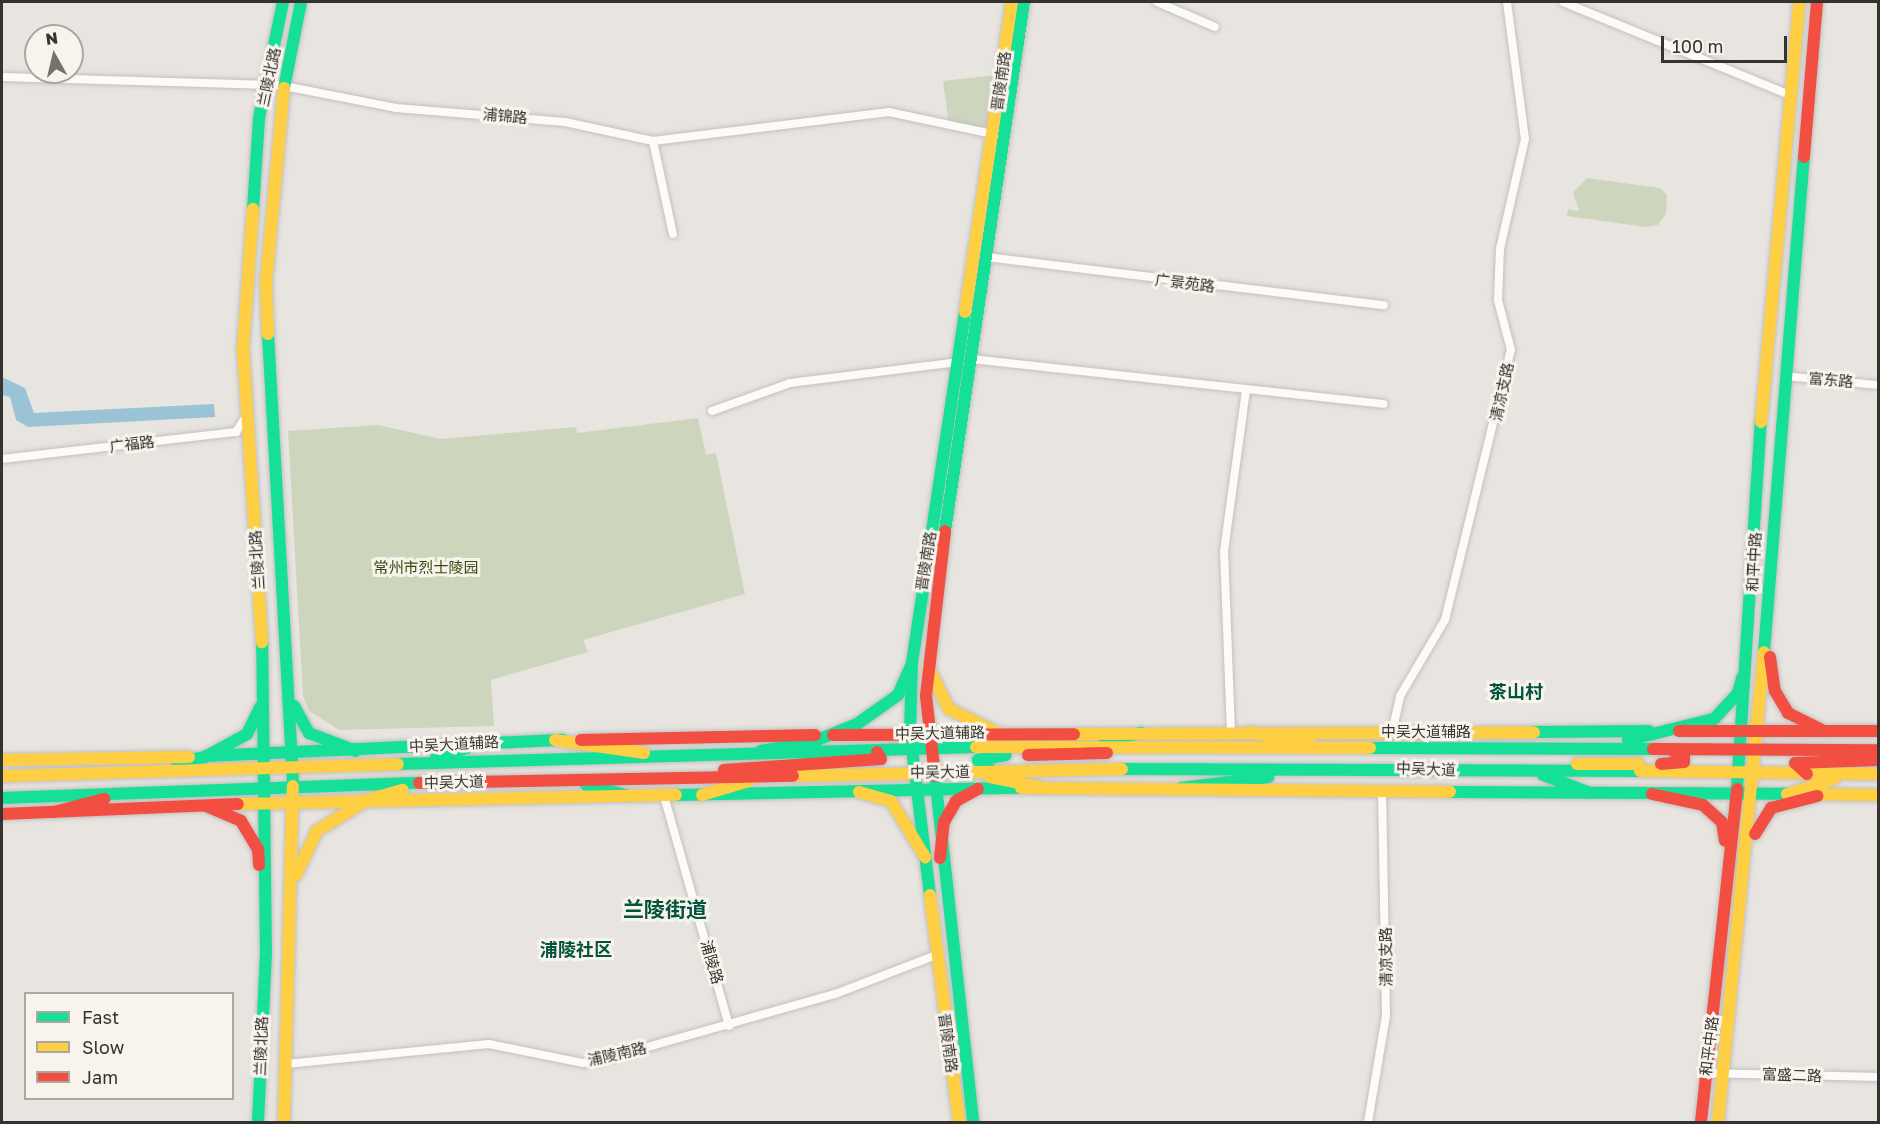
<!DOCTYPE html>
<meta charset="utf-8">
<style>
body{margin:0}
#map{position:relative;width:1880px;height:1124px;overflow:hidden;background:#e8e5e1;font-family:"Golos Text","Noto Sans SC",sans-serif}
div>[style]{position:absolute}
.green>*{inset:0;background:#cdd6bd}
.water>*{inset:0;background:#9ac4d5}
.roads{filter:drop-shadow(0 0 2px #c3c1be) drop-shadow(0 0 2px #c3c1be)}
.street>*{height:8px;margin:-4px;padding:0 4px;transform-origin:4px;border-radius:4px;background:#fcfbfa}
.fast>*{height:12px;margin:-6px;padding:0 6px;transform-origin:6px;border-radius:6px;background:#16e098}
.slow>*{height:12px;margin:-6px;padding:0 6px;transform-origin:6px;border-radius:6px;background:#ffcf43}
.jam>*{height:12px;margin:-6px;padding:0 6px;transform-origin:6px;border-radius:6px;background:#f24e42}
span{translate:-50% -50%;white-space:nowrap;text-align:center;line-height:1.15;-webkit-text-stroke:6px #f8f3eb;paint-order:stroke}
.street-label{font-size:15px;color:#353330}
.park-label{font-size:15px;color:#344912}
.quarter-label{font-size:18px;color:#02543e;font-weight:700}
.district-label{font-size:21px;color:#02543e;font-weight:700}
.frame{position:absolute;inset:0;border:3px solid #353330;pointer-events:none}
.legend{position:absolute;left:24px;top:992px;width:210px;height:108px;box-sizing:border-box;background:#f8f3eb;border:2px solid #aaa6a0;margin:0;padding:8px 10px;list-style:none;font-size:18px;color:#353330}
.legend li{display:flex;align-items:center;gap:12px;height:30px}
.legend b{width:30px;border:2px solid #aaa6a0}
.north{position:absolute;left:24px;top:24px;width:60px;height:60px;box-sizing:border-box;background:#f8f3eb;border:2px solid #aaa6a0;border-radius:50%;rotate:352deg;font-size:16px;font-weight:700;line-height:24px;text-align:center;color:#353330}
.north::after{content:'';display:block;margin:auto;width:21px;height:27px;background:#74716e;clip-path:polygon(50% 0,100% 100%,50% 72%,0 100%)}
.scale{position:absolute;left:1661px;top:36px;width:126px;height:27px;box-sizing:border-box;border:3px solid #353330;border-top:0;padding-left:8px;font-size:18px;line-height:21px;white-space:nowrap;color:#353330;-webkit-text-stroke:4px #f8f3eb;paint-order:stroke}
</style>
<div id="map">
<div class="green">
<i style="clip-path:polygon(995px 75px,987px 127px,949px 125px,943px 81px)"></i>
<i style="clip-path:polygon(1587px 178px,1660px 188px,1667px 195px,1666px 214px,1658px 225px,1646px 227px,1567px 216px,1568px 209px,1579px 211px,1573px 192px)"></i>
<i style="clip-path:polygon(698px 418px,706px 455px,716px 453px,745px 594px,583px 640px,588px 652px,491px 680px,494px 726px,339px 730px,309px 711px,303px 696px,288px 431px,378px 425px,441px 439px,576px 427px,577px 433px)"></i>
</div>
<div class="water">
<i style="clip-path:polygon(2px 377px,25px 388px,34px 413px,214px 404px,215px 417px,28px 427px,16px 420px,10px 397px,2px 395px)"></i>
</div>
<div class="roads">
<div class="street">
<i style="left:1157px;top:2px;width:63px;rotate:23.3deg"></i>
<i style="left:1563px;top:2px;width:245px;rotate:22.3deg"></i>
<i style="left:2px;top:77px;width:277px;rotate:1.7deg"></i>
<i style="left:279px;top:85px;width:119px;rotate:11.1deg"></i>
<i style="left:396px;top:108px;width:170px;rotate:4.7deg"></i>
<i style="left:565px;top:122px;width:90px;rotate:12.2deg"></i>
<i style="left:653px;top:141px;width:238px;rotate:-7deg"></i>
<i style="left:889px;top:112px;width:110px;rotate:12deg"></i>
<i style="left:653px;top:141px;width:95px;rotate:77.9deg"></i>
<i style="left:986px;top:257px;width:401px;rotate:6.9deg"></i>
<i style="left:970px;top:359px;width:416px;rotate:6.2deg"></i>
<i style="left:1784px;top:376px;width:94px;rotate:5.5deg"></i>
<i style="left:712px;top:411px;width:83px;rotate:-19.7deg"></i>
<i style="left:790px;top:383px;width:169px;rotate:-7.1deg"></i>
<i style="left:2px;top:459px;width:236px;rotate:-6.6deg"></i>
<i style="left:236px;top:432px;width:17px;rotate:-57deg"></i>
<i style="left:1231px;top:732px;width:181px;rotate:-92.2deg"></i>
<i style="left:1224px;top:551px;width:162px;rotate:-82.2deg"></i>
<i style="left:1392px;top:732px;width:37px;rotate:-77deg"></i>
<i style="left:1400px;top:696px;width:88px;rotate:-59.4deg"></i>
<i style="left:1445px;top:620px;width:278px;rotate:-76.3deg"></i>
<i style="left:1511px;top:350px;width:52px;rotate:-104.6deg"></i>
<i style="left:1498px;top:300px;width:51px;rotate:-87.8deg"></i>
<i style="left:1500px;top:249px;width:113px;rotate:-77.2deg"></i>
<i style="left:1525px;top:139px;width:138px;rotate:-97.5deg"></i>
<i style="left:664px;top:796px;width:239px;rotate:74.2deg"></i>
<i style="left:286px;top:1064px;width:204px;rotate:-5.6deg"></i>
<i style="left:489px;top:1044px;width:95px;rotate:11.5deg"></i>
<i style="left:582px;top:1063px;width:16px;rotate:-7deg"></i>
<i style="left:598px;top:1061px;width:246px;rotate:-15.8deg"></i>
<i style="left:835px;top:994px;width:108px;rotate:-21.1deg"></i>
<i style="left:1706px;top:1073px;width:172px;rotate:1.3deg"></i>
<i style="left:1368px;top:1122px;width:108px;rotate:-80.4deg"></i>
<i style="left:1386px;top:1016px;width:227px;rotate:-91deg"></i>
</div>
<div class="fast">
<i style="left:284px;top:88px;width:88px;rotate:-78.8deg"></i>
<i style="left:253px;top:209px;width:91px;rotate:-86.2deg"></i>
<i style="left:259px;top:118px;width:118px;rotate:-78.3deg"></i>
<i style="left:268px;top:334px;width:453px;rotate:86.8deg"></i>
<i style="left:945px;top:531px;width:535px;rotate:-81.51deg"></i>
<i style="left:1764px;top:652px;width:497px;rotate:-85.4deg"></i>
<i style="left:294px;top:706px;width:31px;rotate:61deg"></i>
<i style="left:309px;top:733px;width:50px;rotate:21deg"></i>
<i style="left:1534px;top:732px;width:115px;rotate:-0.5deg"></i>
<i style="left:1628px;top:740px;width:89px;rotate:-13.7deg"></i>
<i style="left:1714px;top:719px;width:35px;rotate:-47deg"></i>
<i style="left:1738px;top:693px;width:16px;rotate:-75deg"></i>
<i style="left:1105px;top:741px;width:37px;rotate:-13deg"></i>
<i style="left:1370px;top:748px;width:283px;rotate:0.2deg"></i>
<i style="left:761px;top:751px;width:55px;rotate:-10.5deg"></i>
<i style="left:815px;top:741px;width:45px;rotate:-22deg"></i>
<i style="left:857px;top:724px;width:50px;rotate:-35.3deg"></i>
<i style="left:898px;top:695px;width:35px;rotate:-66deg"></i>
<i style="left:206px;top:756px;width:357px;rotate:-2.6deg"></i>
<i style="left:436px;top:758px;width:56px;rotate:-17.8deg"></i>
<i style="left:177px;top:762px;width:28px;rotate:-10deg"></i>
<i style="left:205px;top:757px;width:48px;rotate:-28.7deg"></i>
<i style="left:247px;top:734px;width:30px;rotate:-64deg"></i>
<i style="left:398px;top:764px;width:578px;rotate:-1.68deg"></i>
<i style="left:1122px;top:769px;width:518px;rotate:0.22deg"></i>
<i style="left:992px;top:771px;width:18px;rotate:-142deg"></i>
<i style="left:978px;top:760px;width:28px;rotate:-10deg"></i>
<i style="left:1543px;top:775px;width:50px;rotate:21deg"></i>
<i style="left:935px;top:776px;width:348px;rotate:83.7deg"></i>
<i style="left:586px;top:785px;width:44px;rotate:14.3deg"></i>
<i style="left:1181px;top:788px;width:88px;rotate:-7.2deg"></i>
<i style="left:1737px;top:789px;width:368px;rotate:-86.3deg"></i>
<i style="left:1450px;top:792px;width:337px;rotate:0.3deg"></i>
<i style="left:676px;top:795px;width:345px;rotate:-1.2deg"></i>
<i style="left:2px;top:798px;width:417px;rotate:-2.1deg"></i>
<i style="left:930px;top:895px;width:163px;rotate:-97deg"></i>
<i style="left:910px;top:733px;width:70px;rotate:-88.4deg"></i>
<i style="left:912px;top:663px;width:355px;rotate:-81.4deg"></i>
<i style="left:258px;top:1122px;width:167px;rotate:-87.3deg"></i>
<i style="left:266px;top:955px;width:313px;rotate:-90.7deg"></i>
</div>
<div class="slow">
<i style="left:253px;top:209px;width:139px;rotate:94.1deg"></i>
<i style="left:243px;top:348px;width:295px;rotate:86.3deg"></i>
<i style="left:965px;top:312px;width:314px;rotate:-81.4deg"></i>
<i style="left:268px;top:334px;width:52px;rotate:-92.2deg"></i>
<i style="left:266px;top:282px;width:195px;rotate:-84.7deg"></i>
<i style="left:1761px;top:422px;width:422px;rotate:-84.8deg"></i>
<i style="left:928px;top:667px;width:47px;rotate:63.4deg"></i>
<i style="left:949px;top:709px;width:55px;rotate:26.1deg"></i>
<i style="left:1249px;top:732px;width:62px;rotate:11.1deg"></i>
<i style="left:1074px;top:734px;width:460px;rotate:-0.2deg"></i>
<i style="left:555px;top:740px;width:90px;rotate:8.3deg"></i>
<i style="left:976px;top:747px;width:394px;rotate:0.1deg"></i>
<i style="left:2px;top:760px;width:187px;rotate:-0.9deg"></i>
<i style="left:1577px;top:764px;width:62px"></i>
<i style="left:1640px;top:771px;width:238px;rotate:0.7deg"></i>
<i style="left:2px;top:776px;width:396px;rotate:-1.7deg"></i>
<i style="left:793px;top:776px;width:329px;rotate:-1.2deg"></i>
<i style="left:990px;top:777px;width:54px;rotate:11.7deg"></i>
<i style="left:1021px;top:788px;width:429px;rotate:0.5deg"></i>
<i style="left:859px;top:792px;width:33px;rotate:16deg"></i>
<i style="left:891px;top:801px;width:66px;rotate:58.7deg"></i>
<i style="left:1792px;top:793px;width:44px;rotate:-18.4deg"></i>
<i style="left:1787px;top:794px;width:91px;rotate:0.6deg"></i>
<i style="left:702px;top:795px;width:49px;rotate:-16.6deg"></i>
<i style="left:238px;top:804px;width:438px;rotate:-1.2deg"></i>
<i style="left:296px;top:875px;width:49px;rotate:-64.5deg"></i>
<i style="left:317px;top:831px;width:59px;rotate:-31.8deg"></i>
<i style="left:367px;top:800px;width:37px;rotate:-16deg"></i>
<i style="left:930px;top:895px;width:229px;rotate:82.7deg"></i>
<i style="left:284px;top:1122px;width:336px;rotate:-88.5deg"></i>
<i style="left:1718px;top:1122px;width:472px;rotate:-84.4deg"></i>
</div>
<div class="jam">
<i style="left:1804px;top:157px;width:156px;rotate:-85.2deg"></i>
<i style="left:1770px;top:657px;width:34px;rotate:82deg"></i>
<i style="left:1775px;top:691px;width:26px;rotate:59deg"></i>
<i style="left:1788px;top:713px;width:40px;rotate:26.6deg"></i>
<i style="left:1679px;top:731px;width:199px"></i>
<i style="left:833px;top:735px;width:241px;rotate:-0.2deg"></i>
<i style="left:581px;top:740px;width:234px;rotate:-1.2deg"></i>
<i style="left:1653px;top:749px;width:225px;rotate:0.3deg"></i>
<i style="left:1028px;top:755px;width:79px;rotate:-1.5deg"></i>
<i style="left:1661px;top:764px;width:23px;rotate:-5deg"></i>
<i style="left:1684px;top:762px;width:6px;rotate:-90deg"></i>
<i style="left:1684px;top:756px;width:14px;rotate:-155deg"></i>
<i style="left:724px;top:770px;width:157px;rotate:-4deg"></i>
<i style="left:881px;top:759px;width:8px;rotate:-120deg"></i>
<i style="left:1807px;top:774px;width:16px;rotate:-137deg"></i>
<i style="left:1795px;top:763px;width:83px;rotate:-2.1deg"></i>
<i style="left:935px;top:776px;width:81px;rotate:-96.4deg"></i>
<i style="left:926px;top:696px;width:166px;rotate:-83.4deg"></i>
<i style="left:419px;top:783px;width:374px;rotate:-1.1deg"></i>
<i style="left:1652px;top:794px;width:52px;rotate:12.2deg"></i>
<i style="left:1703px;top:805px;width:25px;rotate:42deg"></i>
<i style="left:1722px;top:822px;width:19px;rotate:81deg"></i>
<i style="left:206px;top:806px;width:38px;rotate:23deg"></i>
<i style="left:241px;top:821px;width:33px;rotate:59deg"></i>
<i style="left:258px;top:849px;width:16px;rotate:86deg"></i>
<i style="left:54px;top:812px;width:52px;rotate:-14.6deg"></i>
<i style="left:2px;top:814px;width:236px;rotate:-2.4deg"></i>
<i style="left:1755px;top:834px;width:31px;rotate:-58deg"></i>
<i style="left:1771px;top:808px;width:48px;rotate:-14.6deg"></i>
<i style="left:940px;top:858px;width:36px;rotate:-84deg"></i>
<i style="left:944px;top:822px;width:24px;rotate:-60deg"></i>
<i style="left:956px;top:801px;width:25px;rotate:-29deg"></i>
<i style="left:1701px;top:1122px;width:335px;rotate:-83.8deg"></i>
</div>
</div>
<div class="street-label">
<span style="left:269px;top:77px;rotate:-78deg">兰陵北路</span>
<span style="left:1001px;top:81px;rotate:-82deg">晋陵南路</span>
<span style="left:505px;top:116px;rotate:5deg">浦锦路</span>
<span style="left:1185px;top:283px;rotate:7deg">广景苑路</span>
<span style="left:1831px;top:380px;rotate:5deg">富东路</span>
<span style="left:1502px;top:392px;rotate:-78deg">清凉支路</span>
<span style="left:132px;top:444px;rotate:-7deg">广福路</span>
<span style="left:257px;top:560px;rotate:-94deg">兰陵北路</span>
<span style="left:926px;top:561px;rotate:-81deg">晋陵南路</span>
<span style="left:1754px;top:562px;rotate:-87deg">和平中路</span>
<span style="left:1426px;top:732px">中吴大道辅路</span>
<span style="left:940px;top:733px;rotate:-1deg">中吴大道辅路</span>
<span style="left:454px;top:744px;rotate:-3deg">中吴大道辅路</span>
<span style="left:1426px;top:769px;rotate:2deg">中吴大道</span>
<span style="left:940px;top:772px;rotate:-1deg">中吴大道</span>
<span style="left:454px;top:782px;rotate:-1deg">中吴大道</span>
<span style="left:1386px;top:957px;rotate:-91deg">清凉支路</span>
<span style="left:712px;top:962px;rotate:74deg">浦陵路</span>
<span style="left:948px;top:1043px;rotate:82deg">晋陵南路</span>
<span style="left:261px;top:1046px;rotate:-88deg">兰陵北路</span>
<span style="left:1709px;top:1046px;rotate:-83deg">和平中路</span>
<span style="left:617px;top:1054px;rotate:-13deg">浦陵南路</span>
<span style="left:1792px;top:1075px;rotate:2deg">富盛二路</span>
</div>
<div class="park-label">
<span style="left:426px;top:568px">常州市烈士陵园</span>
</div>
<div class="quarter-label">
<span style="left:1516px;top:691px">茶山村</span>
<span style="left:576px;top:949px">浦陵社区</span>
</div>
<div class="district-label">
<span style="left:665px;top:909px">兰陵街道</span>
</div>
<div class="frame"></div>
<ul class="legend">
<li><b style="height:8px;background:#16e098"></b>Fast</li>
<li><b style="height:8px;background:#ffcf43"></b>Slow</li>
<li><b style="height:8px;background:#f24e42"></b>Jam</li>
</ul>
<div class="north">N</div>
<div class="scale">100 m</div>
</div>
